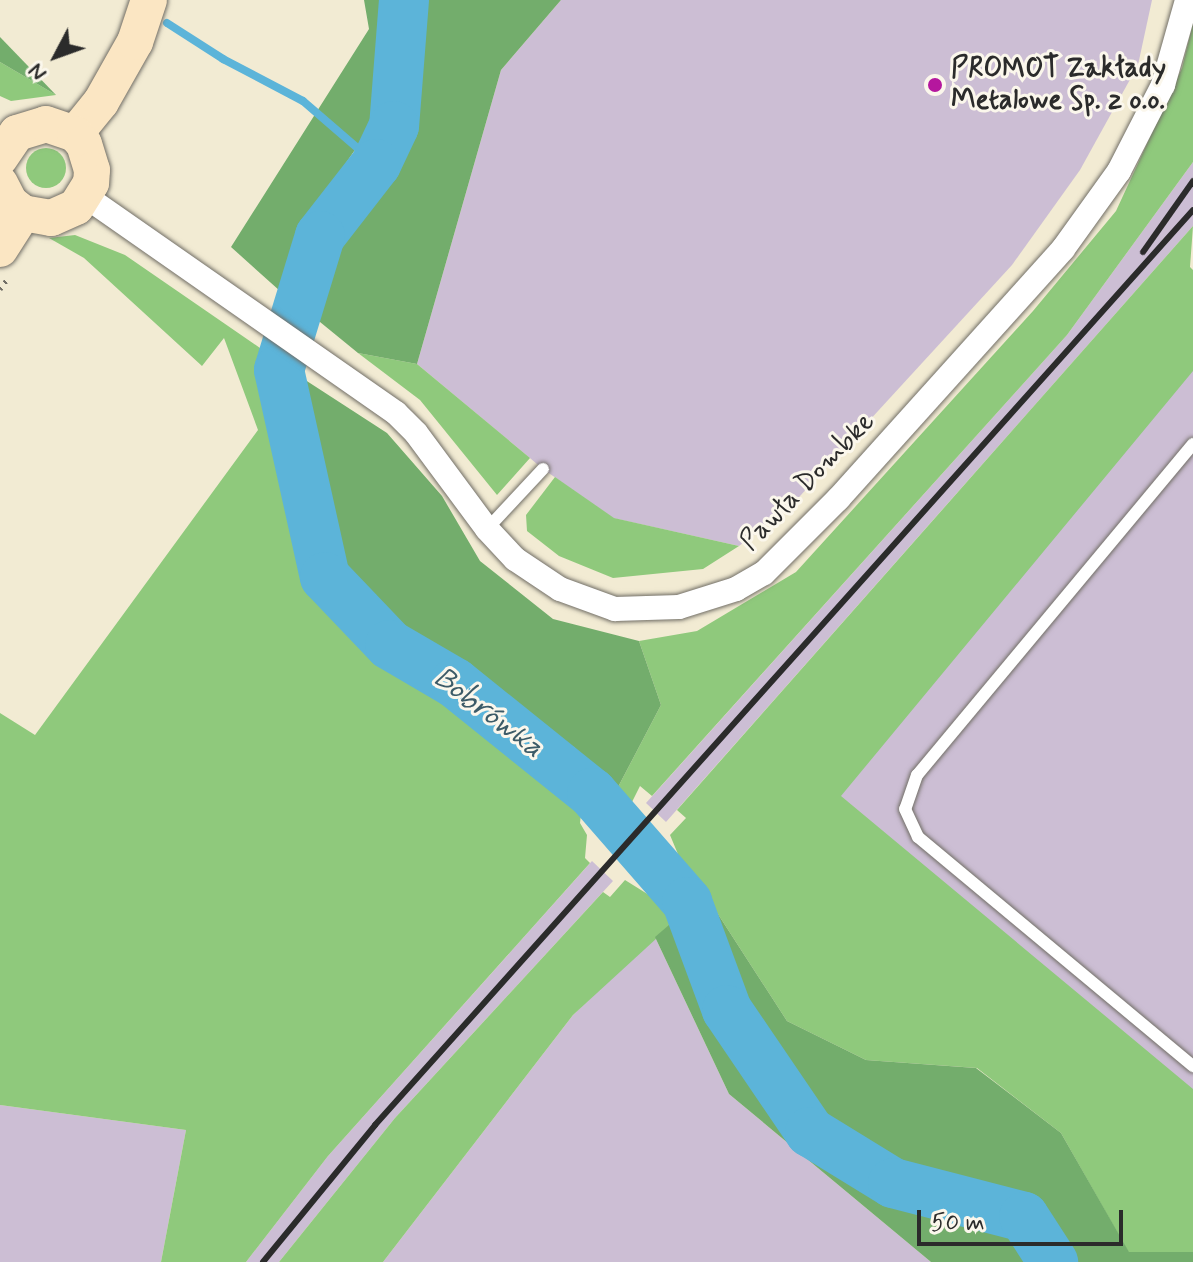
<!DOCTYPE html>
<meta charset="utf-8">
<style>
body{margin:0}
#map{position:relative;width:1193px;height:1262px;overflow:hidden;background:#f2ebd3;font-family:Mynerve,sans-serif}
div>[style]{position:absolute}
.industrial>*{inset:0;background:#ccbed4}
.green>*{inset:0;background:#8fc97c}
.round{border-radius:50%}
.forest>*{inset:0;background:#73ad6c}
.stream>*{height:8px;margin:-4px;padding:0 4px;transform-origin:4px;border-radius:4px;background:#5cb4d9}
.river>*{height:50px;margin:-25px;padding:0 25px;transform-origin:25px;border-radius:25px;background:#5cb4d9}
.path>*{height:5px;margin-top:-2.5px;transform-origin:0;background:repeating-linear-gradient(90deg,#716e66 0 2px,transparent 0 8px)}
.roads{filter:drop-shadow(0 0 2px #716e66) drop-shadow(0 0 2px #716e66)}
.lane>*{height:12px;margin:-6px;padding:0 6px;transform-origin:6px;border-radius:6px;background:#fff}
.street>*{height:24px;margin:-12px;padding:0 12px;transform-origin:12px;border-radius:12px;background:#fff}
.secondary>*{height:36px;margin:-18px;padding:0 18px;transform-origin:18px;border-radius:18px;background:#fbe6c3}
.rail>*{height:6px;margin:-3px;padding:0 3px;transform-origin:3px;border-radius:3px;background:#2b2b2b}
.dots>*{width:22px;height:22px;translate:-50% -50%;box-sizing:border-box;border:4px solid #fbf7ec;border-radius:50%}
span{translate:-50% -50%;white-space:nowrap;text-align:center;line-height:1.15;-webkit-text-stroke:6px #fbf7ec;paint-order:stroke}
.poi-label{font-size:28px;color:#2b2b2b;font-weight:700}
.left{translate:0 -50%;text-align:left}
.street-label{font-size:28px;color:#2b2b2b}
.water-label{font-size:30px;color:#3c5b68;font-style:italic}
.north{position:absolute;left:16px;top:16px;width:80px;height:80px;-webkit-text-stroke:6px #fbf7ec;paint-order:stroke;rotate:229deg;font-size:22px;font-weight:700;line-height:32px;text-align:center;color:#2b2b2b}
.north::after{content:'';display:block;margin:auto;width:28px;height:36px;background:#2b2b2b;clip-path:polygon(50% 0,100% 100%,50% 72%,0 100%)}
.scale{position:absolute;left:917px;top:1210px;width:206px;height:36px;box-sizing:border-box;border:4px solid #2b2b2b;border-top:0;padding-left:10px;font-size:24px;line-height:28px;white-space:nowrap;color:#2b2b2b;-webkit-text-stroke:6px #fbf7ec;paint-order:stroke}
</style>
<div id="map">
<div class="industrial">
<i style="clip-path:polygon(561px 0,1152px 0,1138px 65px,1080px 170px,1012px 265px,789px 508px,739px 546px,613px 518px,543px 469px,417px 364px,501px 70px)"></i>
<i style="clip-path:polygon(1193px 162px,1193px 226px,666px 822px,646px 803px,1067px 335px)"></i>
<i style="clip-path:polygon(1193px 299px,1193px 1147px,700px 855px)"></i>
<i style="clip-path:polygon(592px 861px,613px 881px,395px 1118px,279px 1262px,246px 1262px,328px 1156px)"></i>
<i style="clip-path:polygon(655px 937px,729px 1094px,931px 1262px,383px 1262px,573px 1015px)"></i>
<i style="clip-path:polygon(0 1105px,186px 1130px,161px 1262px,0 1262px)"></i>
</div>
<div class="green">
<i style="clip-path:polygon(1193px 23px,1193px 162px,1067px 335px,652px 796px,640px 786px,632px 802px,617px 789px,661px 705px,639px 641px,697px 631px,796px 572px,1033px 311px,1116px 211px,1182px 68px)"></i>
<i style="clip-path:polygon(0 62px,56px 95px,11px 101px,0 96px)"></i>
<i class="round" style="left:26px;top:148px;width:40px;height:40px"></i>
<i style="clip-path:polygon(1193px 226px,1190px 267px,1193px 270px,1193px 371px,841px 796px,1193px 1089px,1193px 1252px,1129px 1253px,1061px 1133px,977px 1068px,866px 1060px,787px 1021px,705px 894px,573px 1015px,383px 1262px,279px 1262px,395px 1118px,603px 892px,610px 897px,625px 880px,657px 900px,685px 871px,670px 835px,686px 818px,677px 810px)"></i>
<i style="clip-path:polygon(75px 235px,125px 255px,260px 348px,309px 579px,352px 634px,445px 691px,573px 791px,582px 806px,580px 823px,587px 835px,585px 858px,590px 863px,328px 1156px,246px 1262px,161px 1262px,186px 1130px,0 1105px,0 713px,35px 735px,258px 430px,224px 338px,202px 366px,84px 258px,49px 238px)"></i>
<i style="clip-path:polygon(358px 353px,417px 364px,530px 458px,497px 495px,420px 400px)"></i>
<i style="clip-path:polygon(555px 477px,614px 518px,739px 546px,703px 569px,613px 578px,559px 556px,527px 531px,526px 515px)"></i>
</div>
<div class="forest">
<i style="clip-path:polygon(364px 0,396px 0,399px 13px,380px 113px,312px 213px,280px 291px,231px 247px,369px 29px)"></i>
<i style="clip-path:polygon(426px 0,561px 0,501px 70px,417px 364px,358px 353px,309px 313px,341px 238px,406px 133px,421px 6px)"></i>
<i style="clip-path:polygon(0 37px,56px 95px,0 62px)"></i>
<i style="clip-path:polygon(296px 374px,387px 433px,442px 496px,480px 561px,553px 619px,639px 641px,661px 705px,617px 789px,575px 748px,455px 666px,354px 585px,326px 511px)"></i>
<i style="clip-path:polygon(705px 894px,787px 1021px,866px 1060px,976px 1068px,1061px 1133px,1129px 1252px,1193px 1252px,1193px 1262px,931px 1262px,729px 1094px,655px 937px)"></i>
</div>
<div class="stream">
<i style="left:167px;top:23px;width:67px;rotate:32.7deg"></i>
<i style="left:223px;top:59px;width:90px;rotate:27.7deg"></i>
<i style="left:303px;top:101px;width:96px;rotate:40.8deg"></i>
</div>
<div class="river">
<i style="left:404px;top:0;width:126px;rotate:94.5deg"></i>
<i style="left:394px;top:126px;width:42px;rotate:115.3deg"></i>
<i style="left:376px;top:164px;width:91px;rotate:127.9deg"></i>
<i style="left:320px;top:236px;width:140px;rotate:107deg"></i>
<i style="left:279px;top:370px;width:212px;rotate:77.5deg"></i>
<i style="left:325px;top:577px;width:94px;rotate:46.3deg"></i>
<i style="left:390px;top:645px;width:75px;rotate:30.3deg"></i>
<i style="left:455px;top:683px;width:176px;rotate:38.8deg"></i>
<i style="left:592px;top:793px;width:145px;rotate:48.9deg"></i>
<i style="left:687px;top:902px;width:115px;rotate:69.7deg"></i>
<i style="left:727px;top:1010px;width:148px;rotate:55.8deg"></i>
<i style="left:810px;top:1132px;width:97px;rotate:31.6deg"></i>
<i style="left:893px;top:1183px;width:135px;rotate:14.5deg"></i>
<i style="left:1024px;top:1217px;width:54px;rotate:57.2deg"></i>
</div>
<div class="path">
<i style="left:0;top:289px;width:14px;rotate:-54deg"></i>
</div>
<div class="roads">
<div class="lane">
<i style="left:1193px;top:444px;width:431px;rotate:129.8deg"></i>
<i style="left:917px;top:775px;width:36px;rotate:109deg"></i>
<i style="left:905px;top:809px;width:31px;rotate:65deg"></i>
<i style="left:918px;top:837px;width:358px;rotate:39.8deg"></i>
<i style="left:487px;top:529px;width:82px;rotate:-47deg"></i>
</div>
<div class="street">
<i style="left:85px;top:196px;width:379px;rotate:34.9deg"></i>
<i style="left:396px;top:413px;width:28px;rotate:45deg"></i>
<i style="left:416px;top:433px;width:119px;rotate:53.5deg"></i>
<i style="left:487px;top:529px;width:41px;rotate:47deg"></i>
<i style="left:515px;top:559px;width:54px;rotate:33.7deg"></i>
<i style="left:560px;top:589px;width:59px;rotate:20deg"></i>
<i style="left:615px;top:609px;width:64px;rotate:-1.8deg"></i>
<i style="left:679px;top:607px;width:60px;rotate:-17.5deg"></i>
<i style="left:736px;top:589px;width:32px;rotate:-30deg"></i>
<i style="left:764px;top:573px;width:105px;rotate:-45deg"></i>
<i style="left:838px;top:499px;width:336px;rotate:-48deg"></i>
<i style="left:1063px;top:249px;width:96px;rotate:-54.3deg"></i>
<i style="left:1119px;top:171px;width:97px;rotate:-62.9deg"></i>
<i style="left:1163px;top:85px;width:88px;rotate:-74.2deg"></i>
</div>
<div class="secondary">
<i style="left:75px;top:134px;width:41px;rotate:-50.9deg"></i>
<i style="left:101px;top:102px;width:69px;rotate:-60.5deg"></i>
<i style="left:135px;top:42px;width:44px;rotate:-71.6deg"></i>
<i style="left:0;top:158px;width:30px;rotate:-56deg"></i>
<i style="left:17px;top:133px;width:30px;rotate:-17deg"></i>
<i style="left:46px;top:124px;width:31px;rotate:19deg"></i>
<i style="left:75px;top:134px;width:13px;rotate:48deg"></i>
<i style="left:84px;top:144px;width:27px;rotate:73deg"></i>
<i style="left:92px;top:170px;width:13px;rotate:94deg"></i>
<i style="left:91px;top:183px;width:28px;rotate:122deg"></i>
<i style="left:76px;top:207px;width:27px;rotate:156deg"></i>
<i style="left:51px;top:218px;width:28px;rotate:-170deg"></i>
<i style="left:23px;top:213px;width:16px;rotate:-142deg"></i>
<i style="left:10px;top:203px;width:22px;rotate:-117deg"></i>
<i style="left:0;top:249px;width:43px;rotate:-57.4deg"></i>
</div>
</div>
<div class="rail">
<i style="left:1143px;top:252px;width:87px;rotate:-54.8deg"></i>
<i style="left:263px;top:1262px;width:177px;rotate:-50.7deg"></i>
<i style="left:375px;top:1125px;width:1227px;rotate:-48.2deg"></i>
</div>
<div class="dots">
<i style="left:935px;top:85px;background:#b5179e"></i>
</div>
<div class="poi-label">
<span class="left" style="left:951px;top:85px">PROMOT Zakłady<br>Metalowe Sp. z o.o.</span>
</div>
<div class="street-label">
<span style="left:808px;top:482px;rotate:-46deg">Pawła Dombke</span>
</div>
<div class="water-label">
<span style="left:488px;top:713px;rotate:37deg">Bobrówka</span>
</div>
<div class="north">N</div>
<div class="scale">50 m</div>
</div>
